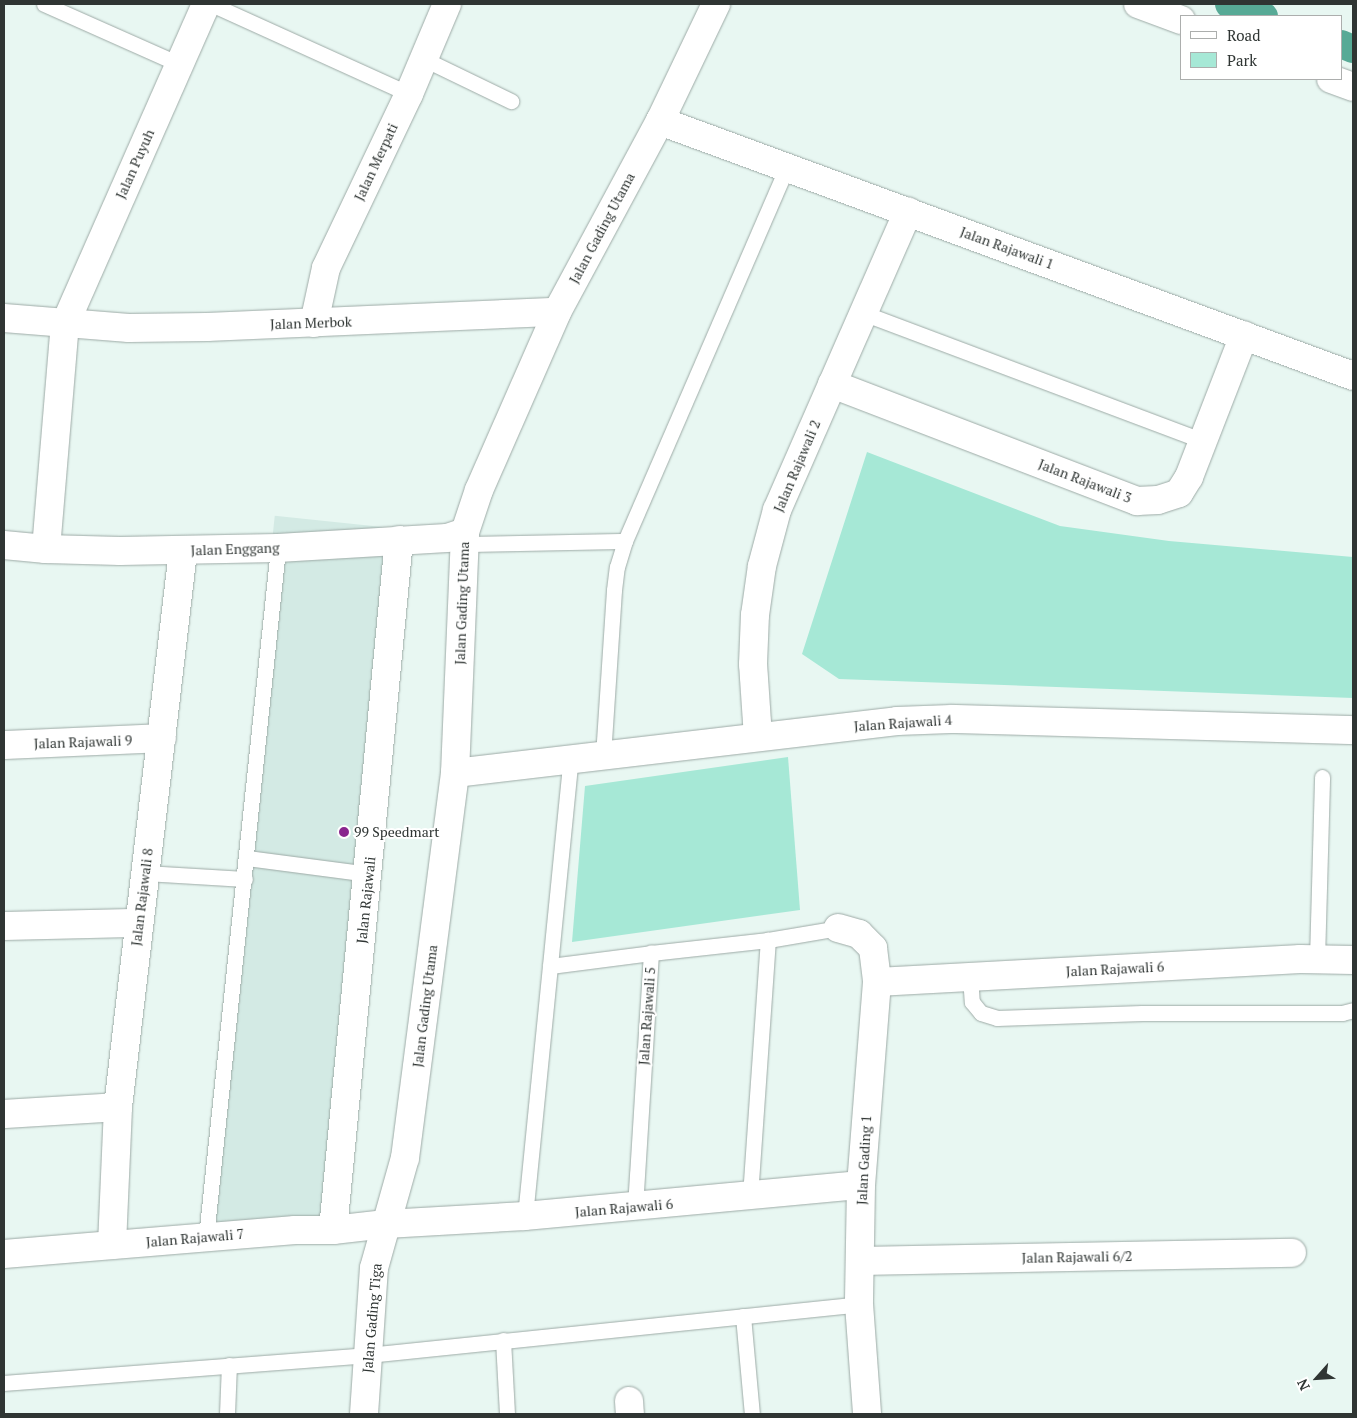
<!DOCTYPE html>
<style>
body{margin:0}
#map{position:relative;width:1357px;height:1418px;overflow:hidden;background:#e8f7f2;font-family:"PT Serif",serif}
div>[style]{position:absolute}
.built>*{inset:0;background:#d3eae4;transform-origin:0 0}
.green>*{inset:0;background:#a6e8d6}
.canal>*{height:28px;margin:-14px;padding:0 14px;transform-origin:14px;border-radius:14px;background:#57aa96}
.roads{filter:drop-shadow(0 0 1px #9daaa6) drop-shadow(0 0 1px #9daaa6)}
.lane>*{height:15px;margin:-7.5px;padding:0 7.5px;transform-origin:7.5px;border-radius:7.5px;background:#fff}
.street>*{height:28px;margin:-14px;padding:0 14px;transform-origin:14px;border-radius:14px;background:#fff}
.secondary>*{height:28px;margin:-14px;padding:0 14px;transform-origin:14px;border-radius:14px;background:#fff}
.dots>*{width:14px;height:14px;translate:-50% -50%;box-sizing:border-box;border:2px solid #fff;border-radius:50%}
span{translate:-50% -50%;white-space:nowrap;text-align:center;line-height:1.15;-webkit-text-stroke:4px #fff;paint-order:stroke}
.street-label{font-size:14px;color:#2f3533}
.poi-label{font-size:14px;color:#2f3533}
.left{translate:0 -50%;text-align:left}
.frame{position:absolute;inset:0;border:5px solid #2f3533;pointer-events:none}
.legend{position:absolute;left:1180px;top:15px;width:162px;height:65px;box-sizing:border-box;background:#fff;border:1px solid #acaead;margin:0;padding:6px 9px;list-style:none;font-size:15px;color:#2f3533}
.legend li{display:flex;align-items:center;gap:10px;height:25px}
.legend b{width:25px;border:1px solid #acaead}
.north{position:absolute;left:1292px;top:1353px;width:50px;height:50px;-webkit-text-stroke:4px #fff;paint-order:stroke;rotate:244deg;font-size:14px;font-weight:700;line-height:20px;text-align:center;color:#2f3533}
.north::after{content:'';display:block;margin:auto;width:18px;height:22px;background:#2f3533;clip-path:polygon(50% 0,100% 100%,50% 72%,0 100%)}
</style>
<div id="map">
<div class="built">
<i style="left:411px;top:530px;width:713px;height:137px;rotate:96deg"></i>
</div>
<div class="green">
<i style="clip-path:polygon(867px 452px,1060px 526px,1169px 541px,1353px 557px,1353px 698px,839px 679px,802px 654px)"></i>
<i style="clip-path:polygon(788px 757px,800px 910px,572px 942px,585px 786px)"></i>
</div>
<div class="canal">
<i style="left:1229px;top:4px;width:37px;rotate:19deg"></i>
<i style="left:1341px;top:44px;width:13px;rotate:23deg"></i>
</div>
<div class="roads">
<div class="lane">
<i style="left:44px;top:4px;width:148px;rotate:24deg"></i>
<i style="left:211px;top:4px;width:217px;rotate:24.4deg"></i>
<i style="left:424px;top:59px;width:97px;rotate:25.8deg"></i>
<i style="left:863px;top:313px;width:363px;rotate:20.6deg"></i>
<i style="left:464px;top:544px;width:161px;rotate:-1.1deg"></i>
<i style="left:603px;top:756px;width:166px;rotate:-86.2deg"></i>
<i style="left:614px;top:590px;width:23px;rotate:-83deg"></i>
<i style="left:617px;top:567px;width:27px;rotate:-73deg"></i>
<i style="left:625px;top:541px;width:408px;rotate:-66.6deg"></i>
<i style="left:247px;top:858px;width:123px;rotate:7.5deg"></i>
<i style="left:145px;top:873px;width:100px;rotate:3.4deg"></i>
<i style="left:1317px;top:959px;width:182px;rotate:-88.4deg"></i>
<i style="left:550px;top:966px;width:102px;rotate:-7.3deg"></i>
<i style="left:970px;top:976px;width:26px;rotate:86deg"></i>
<i style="left:972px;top:1002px;width:14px;rotate:51deg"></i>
<i style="left:981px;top:1013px;width:17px;rotate:17deg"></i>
<i style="left:997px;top:1018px;width:145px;rotate:-2deg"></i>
<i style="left:1142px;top:1013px;width:200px"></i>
<i style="left:1342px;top:1013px;width:11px;rotate:-15deg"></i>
<i style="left:750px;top:1196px;width:257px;rotate:-86deg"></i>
<i style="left:635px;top:1207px;width:255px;rotate:-86.4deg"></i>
<i style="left:651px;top:953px;width:118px;rotate:-6.3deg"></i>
<i style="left:768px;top:940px;width:71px;rotate:-9.7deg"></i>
<i style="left:525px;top:1216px;width:459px;rotate:-84.3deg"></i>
<i style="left:206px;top:1237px;width:693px;rotate:-84.03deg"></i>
<i style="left:743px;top:1316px;width:98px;rotate:84.8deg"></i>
<i style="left:503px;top:1340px;width:74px;rotate:86.9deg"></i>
<i style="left:4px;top:1383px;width:365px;rotate:-4.4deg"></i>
<i style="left:368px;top:1355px;width:494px;rotate:-5.9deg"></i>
<i style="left:227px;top:1414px;width:49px;rotate:-87.7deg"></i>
</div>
<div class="street">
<i style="left:1138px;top:4px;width:46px;rotate:20.4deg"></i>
<i style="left:1331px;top:79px;width:23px;rotate:20deg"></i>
<i style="left:660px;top:121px;width:738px;rotate:20.2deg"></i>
<i style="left:4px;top:318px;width:125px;rotate:4.6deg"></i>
<i style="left:129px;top:328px;width:78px;rotate:-0.7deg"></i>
<i style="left:207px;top:327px;width:350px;rotate:-2.5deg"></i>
<i style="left:314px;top:323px;width:56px;rotate:-77.7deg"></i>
<i style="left:326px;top:268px;width:193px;rotate:-64.5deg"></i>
<i style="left:409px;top:94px;width:98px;rotate:-67.1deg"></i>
<i style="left:832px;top:384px;width:327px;rotate:21deg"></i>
<i style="left:1137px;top:501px;width:21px;rotate:-3deg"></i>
<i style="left:1158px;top:500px;width:22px;rotate:-18deg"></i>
<i style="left:1179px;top:493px;width:19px;rotate:-58deg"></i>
<i style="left:1189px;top:477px;width:152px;rotate:-68.8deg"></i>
<i style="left:4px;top:545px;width:42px;rotate:5.4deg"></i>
<i style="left:46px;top:549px;width:74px;rotate:1.5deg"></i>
<i style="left:120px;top:551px;width:158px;rotate:-1.1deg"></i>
<i style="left:278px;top:548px;width:169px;rotate:-3.4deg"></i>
<i style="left:447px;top:538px;width:19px;rotate:-18deg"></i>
<i style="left:46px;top:549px;width:226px;rotate:-85.2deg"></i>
<i style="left:65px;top:324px;width:350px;rotate:-66.2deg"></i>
<i style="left:758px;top:737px;width:73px;rotate:-93.9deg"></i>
<i style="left:753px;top:664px;width:49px;rotate:-87.7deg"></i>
<i style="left:755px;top:615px;width:49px;rotate:-81.9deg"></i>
<i style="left:762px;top:566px;width:58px;rotate:-75deg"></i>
<i style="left:777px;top:510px;width:326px;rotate:-66.3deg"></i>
<i style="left:4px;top:745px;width:158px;rotate:-2.5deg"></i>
<i style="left:455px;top:773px;width:445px;rotate:-6.7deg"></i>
<i style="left:897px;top:721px;width:55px;rotate:-2.1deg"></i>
<i style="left:952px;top:719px;width:401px;rotate:1.6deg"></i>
<i style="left:4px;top:926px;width:135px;rotate:-1.3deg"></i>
<i style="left:838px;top:928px;width:22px;rotate:16deg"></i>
<i style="left:859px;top:934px;width:20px;rotate:45deg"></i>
<i style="left:873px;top:948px;width:34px;rotate:83deg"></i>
<i style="left:877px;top:982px;width:204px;rotate:94.5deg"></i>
<i style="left:861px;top:1185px;width:119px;rotate:91deg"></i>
<i style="left:859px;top:1304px;width:110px;rotate:85.8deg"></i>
<i style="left:877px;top:982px;width:424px;rotate:-3.1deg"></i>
<i style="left:1300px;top:959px;width:53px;rotate:1.1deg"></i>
<i style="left:4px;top:1114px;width:114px;rotate:-3.5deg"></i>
<i style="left:333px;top:1230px;width:693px;rotate:-84.54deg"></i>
<i style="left:112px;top:1245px;width:138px;rotate:-87.5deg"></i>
<i style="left:118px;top:1107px;width:560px;rotate:-83.33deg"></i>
<i style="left:4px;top:1254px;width:292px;rotate:-4.7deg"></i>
<i style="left:295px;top:1230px;width:38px"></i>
<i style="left:333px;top:1230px;width:53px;rotate:-6.5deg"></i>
<i style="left:386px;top:1224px;width:139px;rotate:-3.3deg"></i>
<i style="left:525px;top:1216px;width:337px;rotate:-5.3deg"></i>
<i style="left:861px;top:1261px;width:431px;rotate:-1.1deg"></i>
<i style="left:629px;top:1401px;width:13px;rotate:86deg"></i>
</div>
<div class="secondary">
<i style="left:364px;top:1414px;width:146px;rotate:-86.1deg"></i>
<i style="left:374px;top:1268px;width:114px;rotate:-74.3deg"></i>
<i style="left:405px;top:1158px;width:388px;rotate:-82.6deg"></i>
<i style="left:455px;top:773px;width:241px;rotate:-87.6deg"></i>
<i style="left:465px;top:532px;width:44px;rotate:-71.6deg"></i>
<i style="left:479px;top:490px;width:194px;rotate:-66.3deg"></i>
<i style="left:557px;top:312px;width:217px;rotate:-61.7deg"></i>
<i style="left:660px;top:121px;width:130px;rotate:-64.4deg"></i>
</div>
</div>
<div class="dots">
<i style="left:344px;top:832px;background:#89258e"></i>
</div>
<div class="street-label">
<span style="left:376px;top:162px;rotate:-65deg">Jalan Merpati</span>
<span style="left:135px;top:164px;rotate:-66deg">Jalan Puyuh</span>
<span style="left:602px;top:228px;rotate:-62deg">Jalan Gading Utama</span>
<span style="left:1007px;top:248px;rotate:20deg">Jalan Rajawali 1</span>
<span style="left:311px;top:323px;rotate:-2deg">Jalan Merbok</span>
<span style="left:797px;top:466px;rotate:-67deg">Jalan Rajawali 2</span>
<span style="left:1085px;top:481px;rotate:21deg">Jalan Rajawali 3</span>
<span style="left:235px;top:549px;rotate:-2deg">Jalan Enggang</span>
<span style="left:462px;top:603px;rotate:-88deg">Jalan Gading Utama</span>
<span style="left:903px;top:723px;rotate:-4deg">Jalan Rajawali 4</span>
<span style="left:83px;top:742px;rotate:-2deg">Jalan Rajawali 9</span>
<span style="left:142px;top:897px;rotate:-83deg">Jalan Rajawali 8</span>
<span style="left:366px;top:900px;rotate:-84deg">Jalan Rajawali</span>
<span style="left:1115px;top:969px;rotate:-3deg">Jalan Rajawali 6</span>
<span style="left:425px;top:1006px;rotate:-83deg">Jalan Gading Utama</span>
<span style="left:647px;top:1016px;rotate:-86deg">Jalan Rajawali 5</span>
<span style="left:864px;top:1160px;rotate:-87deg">Jalan Gading 1</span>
<span style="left:624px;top:1208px;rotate:-5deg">Jalan Rajawali 6</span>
<span style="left:195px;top:1238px;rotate:-5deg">Jalan Rajawali 7</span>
<span style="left:1077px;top:1257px;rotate:-1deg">Jalan Rajawali 6/2</span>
<span style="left:372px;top:1318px;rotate:-85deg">Jalan Gading Tiga</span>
</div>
<div class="poi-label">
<span class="left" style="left:354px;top:832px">99 Speedmart</span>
</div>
<div class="frame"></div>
<ul class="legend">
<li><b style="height:6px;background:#fff"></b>Road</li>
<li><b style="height:14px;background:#a6e8d6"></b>Park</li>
</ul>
<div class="north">N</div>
</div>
